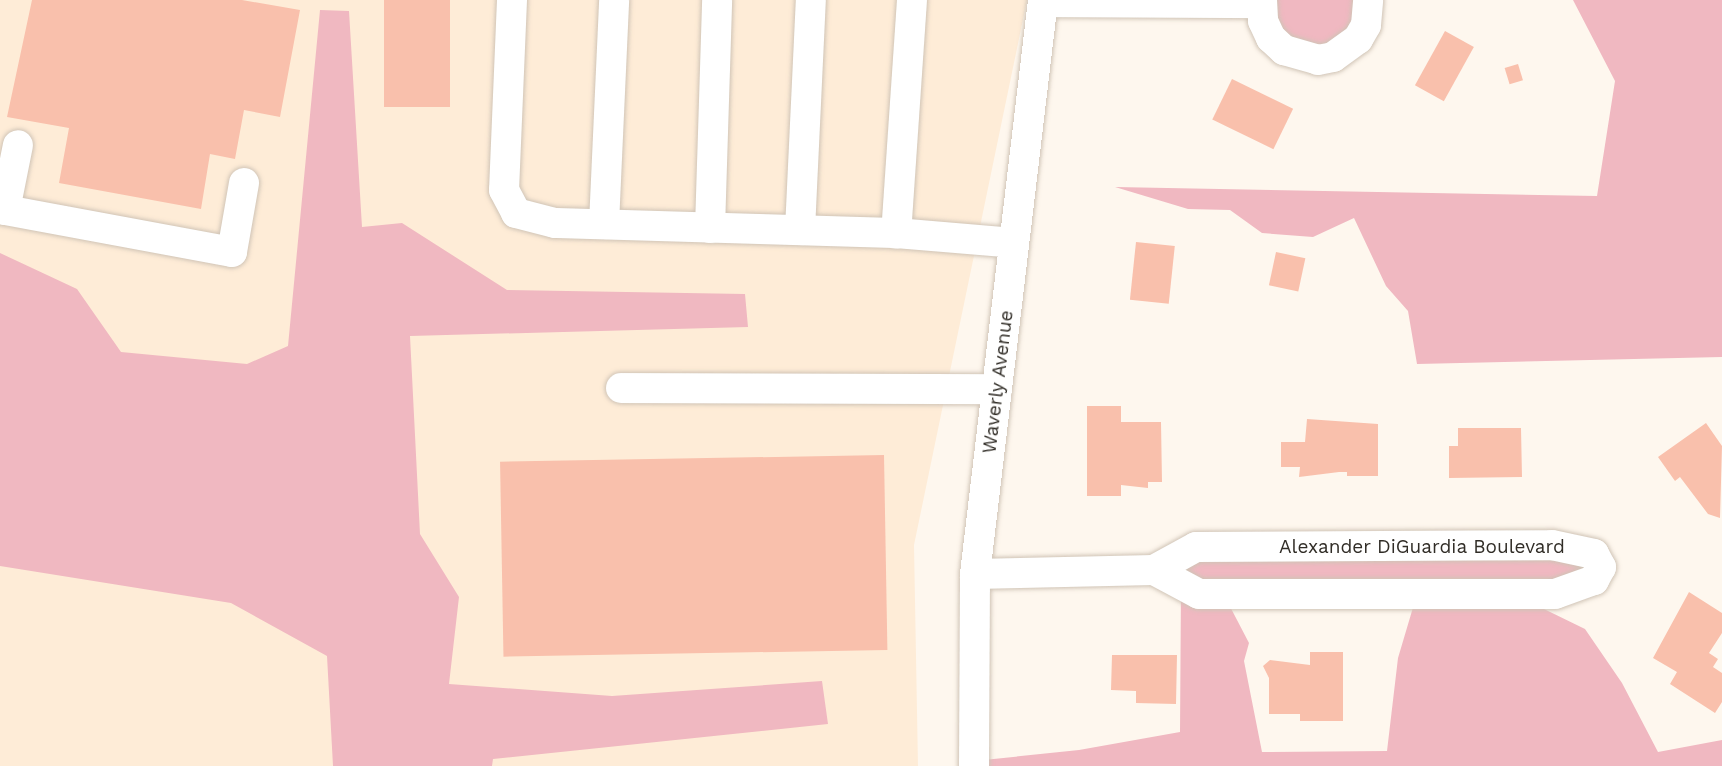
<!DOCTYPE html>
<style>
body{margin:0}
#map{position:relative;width:1722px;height:766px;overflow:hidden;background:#fef7ee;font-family:"Work Sans",sans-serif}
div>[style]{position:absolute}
.built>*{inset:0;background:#feecd7}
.green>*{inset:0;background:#f0b8c1}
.building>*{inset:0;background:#f9c0ac;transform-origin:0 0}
.roads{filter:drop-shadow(0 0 2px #d0c4b6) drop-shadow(0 0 2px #d0c4b6)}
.minor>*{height:30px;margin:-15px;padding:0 15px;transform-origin:15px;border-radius:15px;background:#fff}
span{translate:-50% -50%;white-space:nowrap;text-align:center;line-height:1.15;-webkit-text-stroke:5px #fff;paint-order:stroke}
.street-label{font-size:19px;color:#312d27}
</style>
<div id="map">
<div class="built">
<i style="clip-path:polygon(0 0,1027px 0,914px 545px,918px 766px,0 766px)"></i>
</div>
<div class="green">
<i style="clip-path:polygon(1262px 0,1368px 0,1366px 25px,1300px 58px)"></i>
<i style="clip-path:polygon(1573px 0,1722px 0,1722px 357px,1417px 364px,1408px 311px,1386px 286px,1354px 218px,1313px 237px,1262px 233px,1230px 210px,1188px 209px,1115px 187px,1597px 196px,1615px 81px)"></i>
<i style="clip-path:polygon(320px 10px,349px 11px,362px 227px,402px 223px,507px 290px,745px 294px,748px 327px,410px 336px,420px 534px,459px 597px,449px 684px,612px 696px,822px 681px,828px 724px,493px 759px,492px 766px,333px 766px,327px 656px,231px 603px,0 566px,0 253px,77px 289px,121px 352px,247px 364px,288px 346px)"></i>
<i style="clip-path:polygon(evenodd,1552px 545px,1601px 567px,1515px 595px,1585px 629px,1622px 683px,1658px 752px,1722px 740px,1722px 766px,974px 766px,974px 761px,1079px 750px,1180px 732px,1181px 584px,1154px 570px,1196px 547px,1552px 545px,1417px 594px,1398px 658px,1387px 751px,1262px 752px,1244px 661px,1249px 643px,1224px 595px,1417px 594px)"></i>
</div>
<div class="building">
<i style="clip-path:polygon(32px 0,242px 0,300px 10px,280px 117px,244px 110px,235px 159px,210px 154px,201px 209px,59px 183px,69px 128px,7px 117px)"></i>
<i style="left:384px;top:0;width:66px;height:107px"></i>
<i style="left:1445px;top:31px;width:33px;height:62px;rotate:29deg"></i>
<i style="left:1518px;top:64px;width:17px;height:14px;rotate:73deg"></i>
<i style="left:1232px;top:79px;width:68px;height:45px;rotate:26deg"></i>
<i style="left:1136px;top:242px;width:39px;height:58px;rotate:6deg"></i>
<i style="left:1276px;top:252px;width:30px;height:34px;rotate:12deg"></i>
<i style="clip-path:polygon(1087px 406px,1121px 406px,1121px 422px,1161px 422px,1162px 482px,1148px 482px,1148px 488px,1121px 485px,1121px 496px,1087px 496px)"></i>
<i style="clip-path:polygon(1307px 419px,1378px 424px,1378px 476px,1347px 476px,1347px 472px,1339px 472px,1299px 477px,1300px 467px,1281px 467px,1281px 442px,1305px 442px)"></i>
<i style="clip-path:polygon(1706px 423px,1722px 446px,1720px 518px,1708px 514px,1680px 477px,1675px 481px,1658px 457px)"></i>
<i style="clip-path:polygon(1458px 428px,1521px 428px,1522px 477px,1449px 478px,1449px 446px,1458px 446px)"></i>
<i style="left:884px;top:455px;width:195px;height:384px;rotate:89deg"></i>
<i style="clip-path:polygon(1689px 592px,1722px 613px,1722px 633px,1709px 653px,1718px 659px,1713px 667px,1722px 673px,1722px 702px,1715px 713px,1670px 684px,1677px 672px,1653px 658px)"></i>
<i style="clip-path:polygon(1310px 652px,1343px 652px,1343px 721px,1300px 721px,1300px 714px,1269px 714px,1269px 678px,1263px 666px,1270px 660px,1310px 665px)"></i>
<i style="clip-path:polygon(1112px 655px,1177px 655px,1176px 704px,1136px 703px,1136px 691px,1111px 690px)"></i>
</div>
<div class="roads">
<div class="minor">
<i style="left:512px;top:0;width:190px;rotate:92.4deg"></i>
<i style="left:504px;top:190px;width:26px;rotate:62deg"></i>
<i style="left:516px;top:213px;width:40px;rotate:14.4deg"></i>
<i style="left:555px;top:223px;width:341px;rotate:1.7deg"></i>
<i style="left:912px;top:0;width:234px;rotate:93.9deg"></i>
<i style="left:896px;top:233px;width:118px;rotate:4.8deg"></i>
<i style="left:1262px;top:0;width:21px;rotate:87deg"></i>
<i style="left:1263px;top:21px;width:19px;rotate:65deg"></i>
<i style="left:1271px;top:38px;width:18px;rotate:43deg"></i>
<i style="left:1284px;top:50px;width:35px;rotate:16deg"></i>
<i style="left:1318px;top:60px;width:15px;rotate:-11deg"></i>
<i style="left:1333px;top:57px;width:31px;rotate:-36deg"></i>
<i style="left:1358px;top:39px;width:16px;rotate:-60deg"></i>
<i style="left:1366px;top:25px;width:25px;rotate:-85deg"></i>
<i style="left:1043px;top:2px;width:218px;rotate:0.3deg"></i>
<i style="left:0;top:209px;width:236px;rotate:10.5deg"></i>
<i style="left:232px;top:252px;width:70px;rotate:-80.1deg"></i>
<i style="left:5px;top:210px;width:66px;rotate:-78.7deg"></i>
<i style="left:604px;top:224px;width:224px;rotate:-87.4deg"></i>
<i style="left:710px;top:228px;width:228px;rotate:-88.2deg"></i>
<i style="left:800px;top:230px;width:230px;rotate:-87.3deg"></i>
<i style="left:621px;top:388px;width:376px;rotate:0.2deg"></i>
<i style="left:975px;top:574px;width:179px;rotate:-1.3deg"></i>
<i style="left:1154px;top:570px;width:48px;rotate:-28.7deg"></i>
<i style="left:1196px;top:547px;width:356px;rotate:-0.3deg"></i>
<i style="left:1552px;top:545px;width:43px;rotate:12.1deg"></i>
<i style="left:1594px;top:554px;width:15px;rotate:62deg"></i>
<i style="left:1601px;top:567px;width:15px;rotate:118deg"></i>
<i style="left:1594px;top:580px;width:41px;rotate:160.3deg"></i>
<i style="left:1555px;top:594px;width:356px;rotate:180deg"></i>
<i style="left:1199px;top:594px;width:51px;rotate:-151.9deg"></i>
<i style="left:974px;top:766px;width:192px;rotate:-89.7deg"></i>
<i style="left:975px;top:574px;width:578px;rotate:-83.24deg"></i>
</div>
</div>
<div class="street-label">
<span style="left:998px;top:382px;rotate:-83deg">Waverly Avenue</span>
<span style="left:1422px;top:547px">Alexander DiGuardia Boulevard</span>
</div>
</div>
